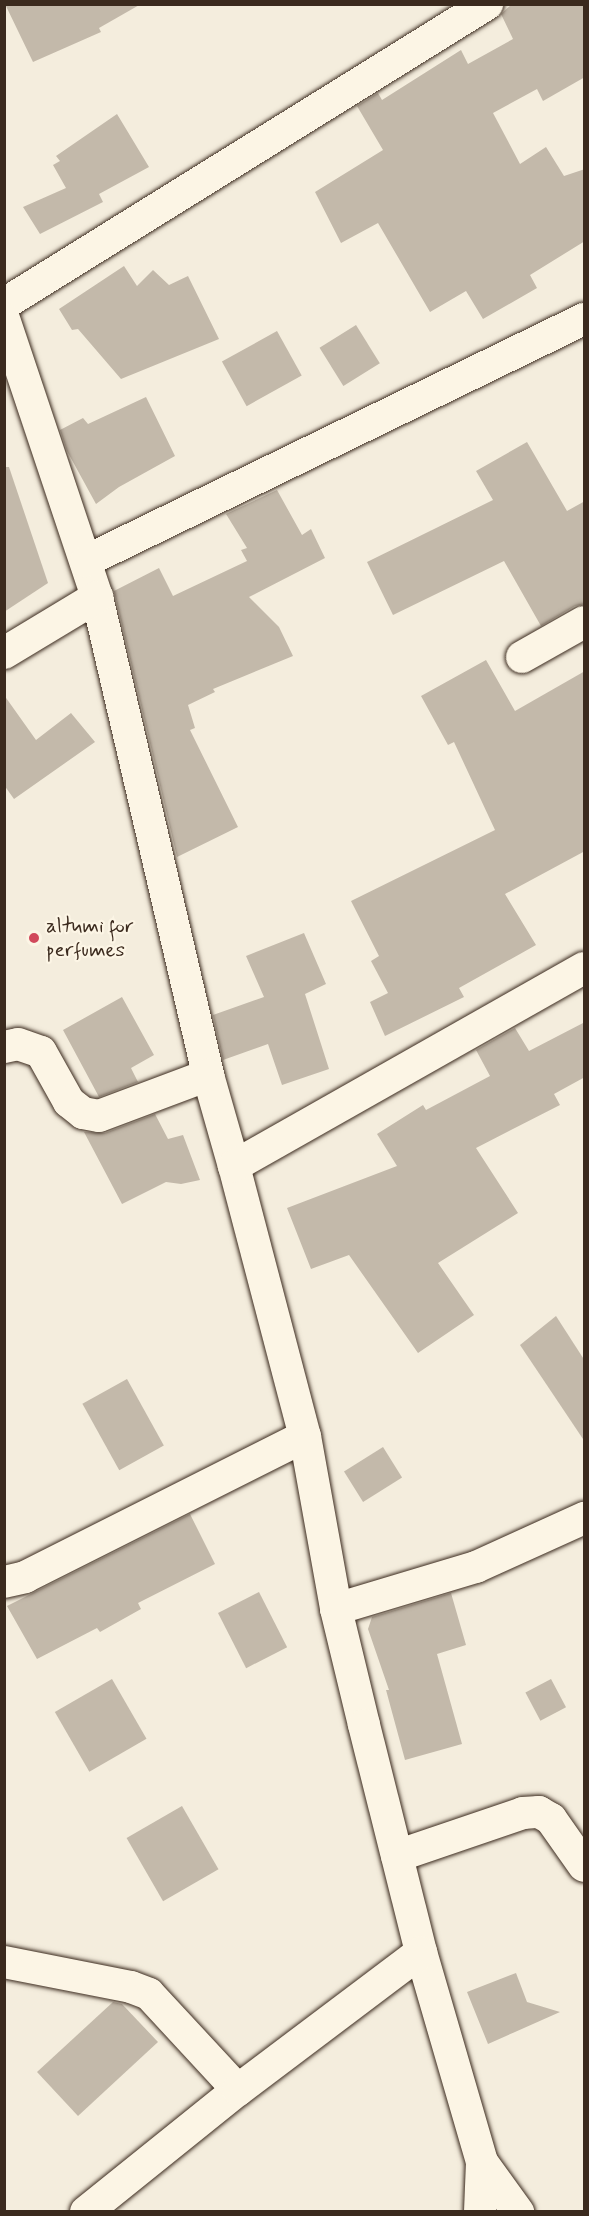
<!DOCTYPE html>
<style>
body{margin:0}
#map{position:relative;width:589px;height:2216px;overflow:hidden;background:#f4eddd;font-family:Mynerve,sans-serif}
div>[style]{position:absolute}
.building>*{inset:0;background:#c3b9aa;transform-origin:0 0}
.roads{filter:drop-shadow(0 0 2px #3b2a1e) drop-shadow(0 0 2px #3b2a1e)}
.minor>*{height:32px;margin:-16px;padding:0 16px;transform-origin:16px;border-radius:16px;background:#fcf5e5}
.dots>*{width:16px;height:16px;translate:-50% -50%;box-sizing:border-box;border:3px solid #fcf5e5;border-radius:50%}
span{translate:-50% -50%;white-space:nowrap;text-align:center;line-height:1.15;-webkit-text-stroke:4.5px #fcf5e5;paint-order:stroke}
.poi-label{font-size:21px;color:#3b2a1e}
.left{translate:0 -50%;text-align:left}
.frame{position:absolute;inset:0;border:6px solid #3b2a1e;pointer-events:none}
</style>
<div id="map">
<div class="building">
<i style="clip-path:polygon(5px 4px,141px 4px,99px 28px,101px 32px,33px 62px)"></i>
<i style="clip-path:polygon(512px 4px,585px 4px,585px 77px,543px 101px,537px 89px,493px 113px,520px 164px,546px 147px,564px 176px,585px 169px,585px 241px,530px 275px,537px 288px,483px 319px,466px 291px,430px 312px,378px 223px,341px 243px,315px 192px,383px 150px,357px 106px,378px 93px,382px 100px,461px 50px,468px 64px,513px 39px,501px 14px)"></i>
<i style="clip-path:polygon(117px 114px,149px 167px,99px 194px,103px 202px,40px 234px,23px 207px,66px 188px,53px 165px,60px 161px,56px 156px)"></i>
<i style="clip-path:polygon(124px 266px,137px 286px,153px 270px,169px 285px,188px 276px,219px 339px,121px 379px,78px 329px,72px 330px,59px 309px)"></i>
<i style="left:356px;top:325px;width:45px;height:43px;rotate:58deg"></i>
<i style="left:277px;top:331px;width:51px;height:63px;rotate:61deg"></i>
<i style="clip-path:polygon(146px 397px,175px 456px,119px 487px,96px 504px,67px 451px,60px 430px,83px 418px,88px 424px)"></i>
<i style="clip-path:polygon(527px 442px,567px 511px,585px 501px,585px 604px,575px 606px,541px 626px,504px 561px,393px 615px,367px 562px,493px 500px,476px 471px)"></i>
<i style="clip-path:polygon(4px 467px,9px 467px,48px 583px,4px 612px)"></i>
<i style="clip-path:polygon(277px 490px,302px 535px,311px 529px,325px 558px,249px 597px,279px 627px,293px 656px,213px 689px,215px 692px,188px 705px,195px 728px,190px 730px,238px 827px,177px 857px,114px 591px,159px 568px,173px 596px,247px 561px,241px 550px,247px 548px,226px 514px)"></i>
<i style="clip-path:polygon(486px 660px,515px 711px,585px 671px,585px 851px,505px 894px,536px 945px,459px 988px,464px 997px,385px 1036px,370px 1002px,388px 993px,371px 961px,379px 956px,351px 901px,495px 830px,454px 742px,448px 745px,421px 696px)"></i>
<i style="clip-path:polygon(4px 695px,36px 740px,71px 713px,95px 742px,14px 799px,4px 785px)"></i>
<i style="clip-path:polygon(304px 933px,326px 984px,305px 994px,329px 1069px,282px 1085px,268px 1044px,223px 1060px,213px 1015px,264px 997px,246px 956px)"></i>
<i style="clip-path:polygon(122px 997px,154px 1055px,131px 1068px,138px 1082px,99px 1097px,63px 1030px)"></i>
<i style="clip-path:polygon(585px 1022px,585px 1077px,554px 1094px,560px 1105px,476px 1148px,518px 1213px,438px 1263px,474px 1315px,418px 1353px,349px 1255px,311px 1269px,287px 1208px,397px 1166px,377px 1134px,423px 1105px,426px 1110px,490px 1076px,476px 1050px,515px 1028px,529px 1051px)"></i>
<i style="clip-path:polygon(155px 1114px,168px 1139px,183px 1135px,200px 1180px,181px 1184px,166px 1182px,122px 1204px,84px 1132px,105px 1133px)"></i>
<i style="clip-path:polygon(556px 1316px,585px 1361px,585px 1442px,520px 1345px)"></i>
<i style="left:127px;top:1379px;width:76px;height:51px;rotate:61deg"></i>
<i style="left:383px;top:1447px;width:36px;height:46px;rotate:58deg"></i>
<i style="clip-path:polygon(190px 1514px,215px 1564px,138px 1603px,141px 1609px,100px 1632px,97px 1628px,37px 1659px,7px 1606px)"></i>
<i style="left:259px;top:1592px;width:62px;height:46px;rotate:63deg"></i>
<i style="clip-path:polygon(451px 1593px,466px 1645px,437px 1654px,462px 1744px,405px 1760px,386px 1690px,389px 1690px,368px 1629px,372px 1617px)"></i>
<i style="left:112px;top:1679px;width:69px;height:66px;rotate:60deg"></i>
<i style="left:551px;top:1679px;width:32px;height:29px;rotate:62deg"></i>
<i style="left:182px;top:1806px;width:73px;height:64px;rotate:60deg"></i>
<i style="clip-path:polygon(516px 1973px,527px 2002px,560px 2012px,488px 2044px,467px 1992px)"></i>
<i style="clip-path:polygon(113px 2002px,122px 2004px,158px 2042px,78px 2116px,37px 2072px)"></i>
</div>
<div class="roads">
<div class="minor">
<i style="left:4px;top:304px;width:569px;rotate:-31.85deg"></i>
<i style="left:4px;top:319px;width:293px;rotate:71.5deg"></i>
<i style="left:97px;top:597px;width:491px;rotate:76.9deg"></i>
<i style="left:208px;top:1075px;width:95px;rotate:74.1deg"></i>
<i style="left:234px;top:1166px;width:279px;rotate:75.3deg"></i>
<i style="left:305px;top:1436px;width:176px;rotate:79.8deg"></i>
<i style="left:336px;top:1609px;width:119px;rotate:76.4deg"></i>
<i style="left:364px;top:1725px;width:234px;rotate:75.9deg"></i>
<i style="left:421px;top:1952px;width:219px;rotate:73.8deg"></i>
<i style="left:482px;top:2162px;width:50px;rotate:92.3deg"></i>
<i style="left:86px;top:561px;width:554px;rotate:-25.92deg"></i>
<i style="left:4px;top:653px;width:109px;rotate:-31.1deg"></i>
<i style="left:522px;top:657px;width:71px;rotate:-29.4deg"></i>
<i style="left:4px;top:1047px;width:14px;rotate:-12deg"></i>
<i style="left:18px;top:1044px;width:24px;rotate:19deg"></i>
<i style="left:41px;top:1052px;width:57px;rotate:60.8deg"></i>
<i style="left:69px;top:1102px;width:18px;rotate:38deg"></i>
<i style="left:83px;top:1113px;width:16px;rotate:11deg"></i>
<i style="left:99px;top:1116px;width:116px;rotate:-20.6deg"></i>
<i style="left:234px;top:1166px;width:402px;rotate:-29.5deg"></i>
<i style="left:4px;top:1582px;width:22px;rotate:-13deg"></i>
<i style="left:25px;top:1577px;width:313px;rotate:-26.7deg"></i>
<i style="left:336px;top:1609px;width:146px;rotate:-16.7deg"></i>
<i style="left:476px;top:1567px;width:119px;rotate:-24.4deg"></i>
<i style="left:397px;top:1856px;width:133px;rotate:-18.8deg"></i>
<i style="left:523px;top:1813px;width:16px;rotate:-4deg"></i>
<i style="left:539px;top:1812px;width:14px;rotate:30deg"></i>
<i style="left:551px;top:1819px;width:57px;rotate:54.9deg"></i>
<i style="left:4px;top:1962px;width:129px;rotate:11.1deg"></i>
<i style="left:131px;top:1987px;width:19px;rotate:21deg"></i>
<i style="left:149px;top:1994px;width:131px;rotate:47.2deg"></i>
<i style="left:482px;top:2162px;width:62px;rotate:54.2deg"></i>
<i style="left:86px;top:2212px;width:195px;rotate:-38.8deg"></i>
<i style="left:238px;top:2090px;width:229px;rotate:-37deg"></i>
</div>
</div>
<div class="dots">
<i style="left:34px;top:938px;background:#d1495b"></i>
</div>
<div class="poi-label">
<span class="left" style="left:46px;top:938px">altumi for<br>perfumes</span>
</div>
<div class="frame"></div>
</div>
